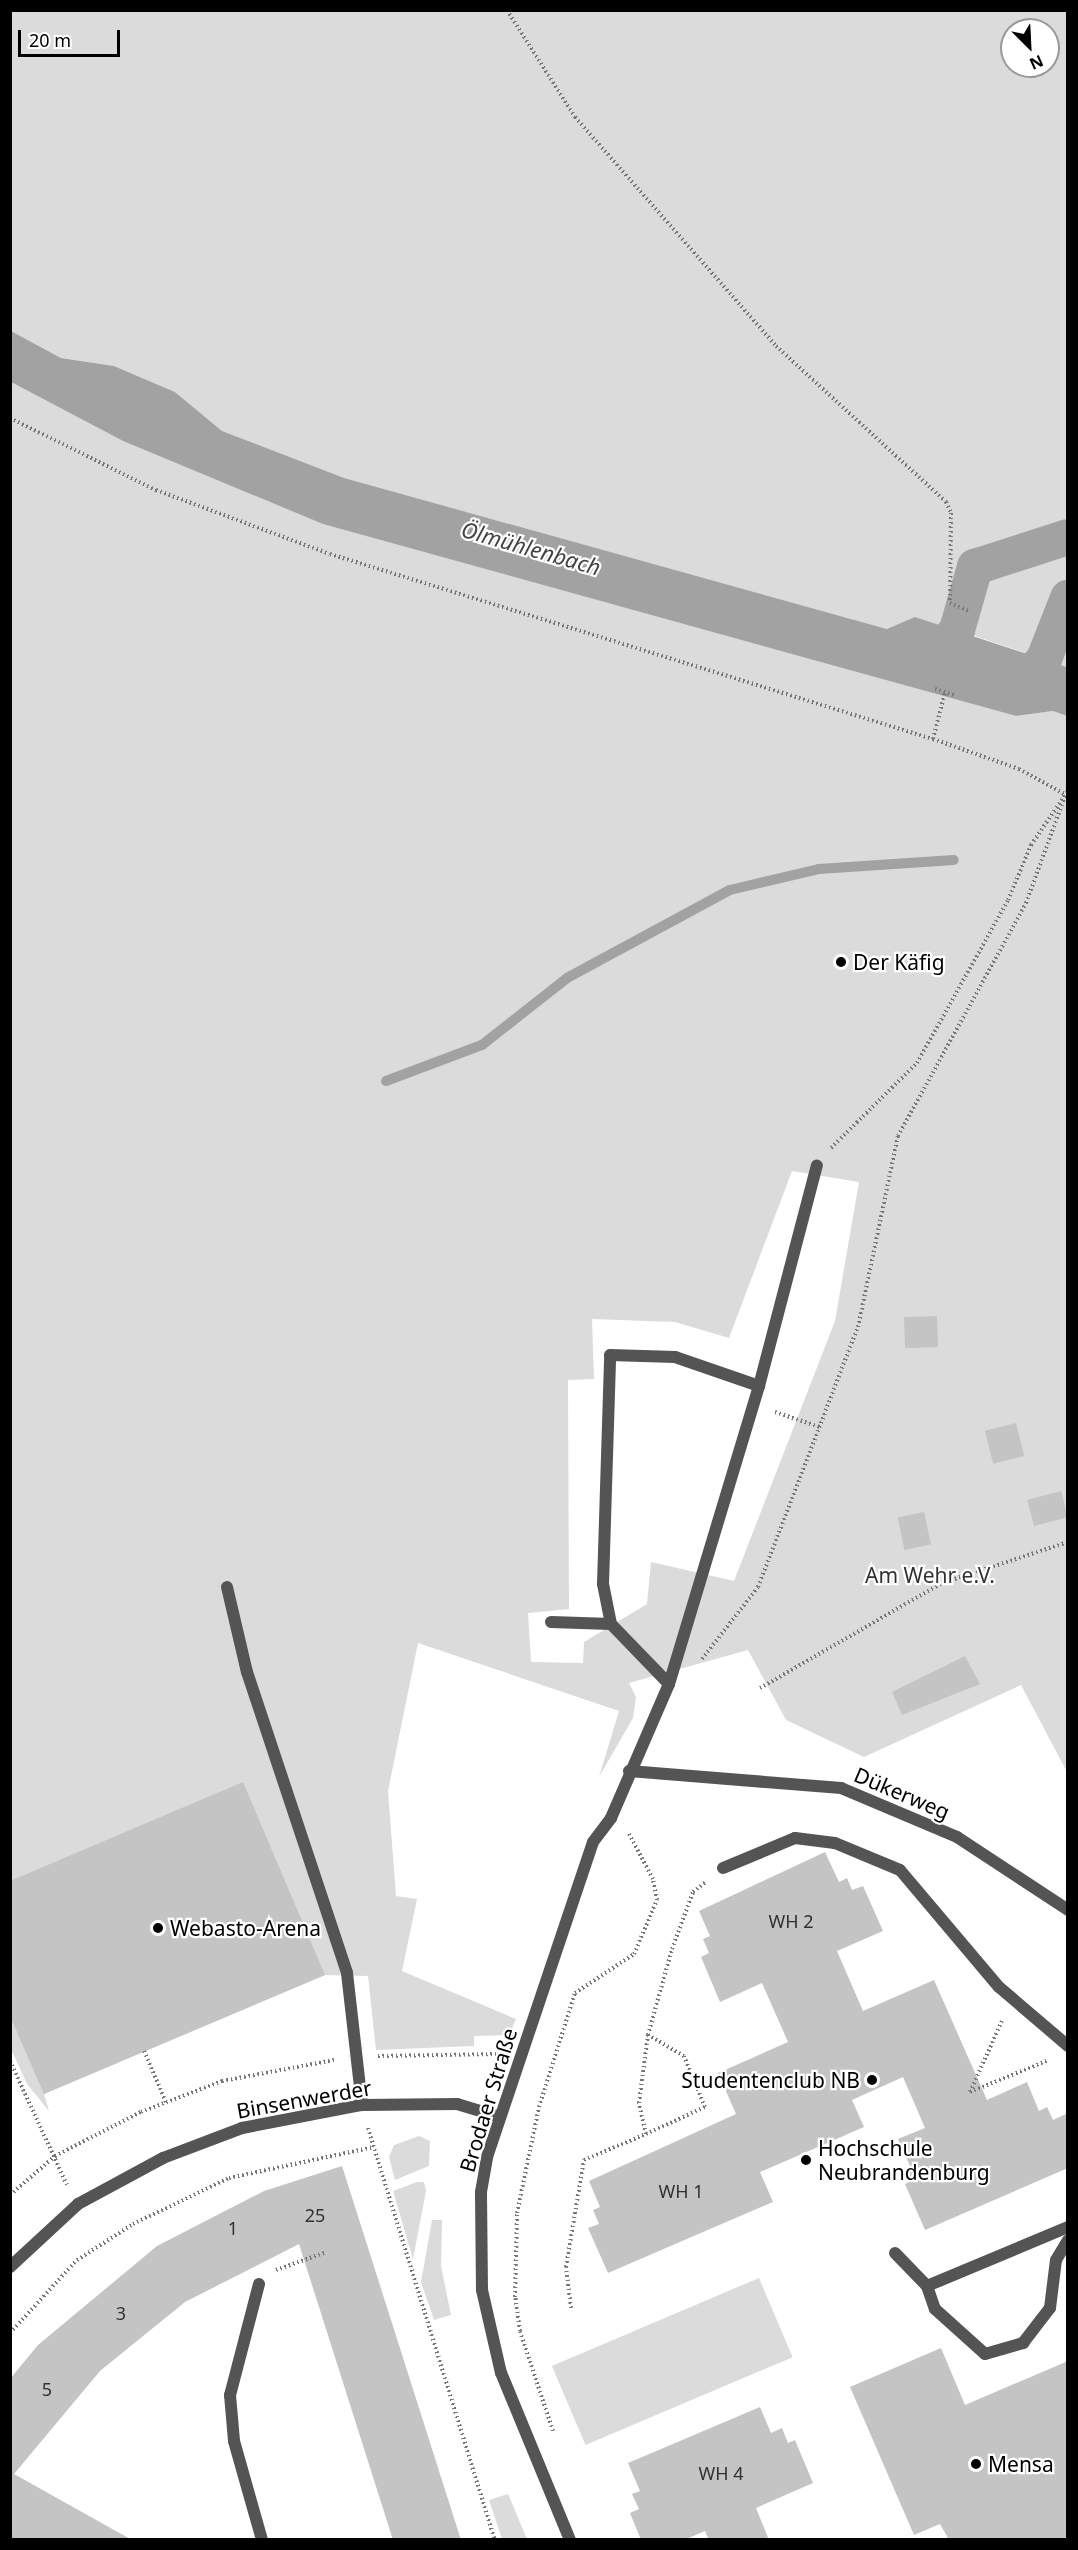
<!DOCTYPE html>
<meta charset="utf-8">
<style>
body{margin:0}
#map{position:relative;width:1078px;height:2550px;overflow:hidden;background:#fff;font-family:"Noto Sans",sans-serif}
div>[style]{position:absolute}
.green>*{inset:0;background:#dbdbdb;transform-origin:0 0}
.water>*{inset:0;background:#a2a2a2}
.stream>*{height:10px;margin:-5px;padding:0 5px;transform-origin:5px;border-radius:5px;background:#a2a2a2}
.canal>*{height:36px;margin:-18px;padding:0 18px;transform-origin:18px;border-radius:18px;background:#a2a2a2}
.building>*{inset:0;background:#c4c4c4;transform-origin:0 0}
.path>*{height:4px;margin-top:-2px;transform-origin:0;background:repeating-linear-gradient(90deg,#767676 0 1.5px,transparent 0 4.5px)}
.lane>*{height:12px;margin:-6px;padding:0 6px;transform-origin:6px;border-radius:6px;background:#545454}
.street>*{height:12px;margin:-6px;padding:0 6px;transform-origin:6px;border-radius:6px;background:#545454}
.dots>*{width:16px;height:16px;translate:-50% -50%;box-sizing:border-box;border:3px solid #fff;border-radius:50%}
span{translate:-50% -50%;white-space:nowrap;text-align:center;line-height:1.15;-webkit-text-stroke:4.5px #fff;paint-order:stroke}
.number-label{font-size:18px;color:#313131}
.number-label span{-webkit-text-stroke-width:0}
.poi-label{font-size:21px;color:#000}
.left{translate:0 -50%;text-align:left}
.right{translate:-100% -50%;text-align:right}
.park-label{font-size:21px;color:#323232}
.street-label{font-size:21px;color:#000}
.water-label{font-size:22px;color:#434343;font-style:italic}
.frame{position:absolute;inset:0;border:12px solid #000;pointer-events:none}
.north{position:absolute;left:1000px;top:18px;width:60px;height:60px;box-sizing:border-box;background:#fff;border:2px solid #999;border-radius:50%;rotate:156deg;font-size:16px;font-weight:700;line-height:24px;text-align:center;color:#000}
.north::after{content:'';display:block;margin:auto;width:21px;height:27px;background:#000;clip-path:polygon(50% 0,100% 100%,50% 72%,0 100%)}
.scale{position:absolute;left:18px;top:30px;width:102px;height:27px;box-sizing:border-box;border:3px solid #000;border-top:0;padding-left:8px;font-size:18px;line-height:21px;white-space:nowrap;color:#000;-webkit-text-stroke:4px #fff;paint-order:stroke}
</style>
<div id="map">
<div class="green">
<i style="clip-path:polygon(evenodd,10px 11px,1067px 11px,1067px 667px,957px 630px,887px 629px,343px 478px,222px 431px,175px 392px,114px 366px,61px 358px,11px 331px,10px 11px,1012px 30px,1048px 30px,1048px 66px,1012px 66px,1012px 30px)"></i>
<i style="clip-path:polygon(evenodd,11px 382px,123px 441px,324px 524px,1016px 716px,1053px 711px,1067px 716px,1067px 1772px,1021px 1685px,864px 1757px,786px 1720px,748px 1650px,629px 1683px,636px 1697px,633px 1718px,599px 1777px,619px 1711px,418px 1643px,388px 1791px,396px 1896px,417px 1899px,402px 1971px,516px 2019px,509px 2035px,474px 2036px,474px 2046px,376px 2050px,368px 1976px,325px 1975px,44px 2094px,49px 2111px,27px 2084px,11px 2049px,11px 382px,792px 1171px,859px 1182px,835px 1321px,734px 1581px,651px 1562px,647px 1604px,584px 1642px,583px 1663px,531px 1662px,528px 1613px,569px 1609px,568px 1380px,594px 1379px,592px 1319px,675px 1322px,729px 1338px,792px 1171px)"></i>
<i style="clip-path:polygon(419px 2136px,430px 2141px,429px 2166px,395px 2180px,389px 2157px,394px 2145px)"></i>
<i style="clip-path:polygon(417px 2182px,424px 2182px,426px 2191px,413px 2259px,393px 2191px)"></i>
<i style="clip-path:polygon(432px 2220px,442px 2220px,441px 2266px,451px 2315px,434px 2320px,421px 2282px)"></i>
<i style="left:759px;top:2278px;width:86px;height:225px;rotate:67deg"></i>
<i style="clip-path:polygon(508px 2494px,527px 2539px,502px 2539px,489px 2500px)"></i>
</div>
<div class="water">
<i style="clip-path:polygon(11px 331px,61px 358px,114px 366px,175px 392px,222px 431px,344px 478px,887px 629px,915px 617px,1067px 667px,1067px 716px,1053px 711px,1016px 716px,323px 524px,123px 441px,11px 382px)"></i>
</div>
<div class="stream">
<i style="left:386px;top:1081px;width:103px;rotate:-20.6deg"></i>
<i style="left:482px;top:1045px;width:108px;rotate:-38.2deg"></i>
<i style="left:567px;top:978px;width:185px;rotate:-28.4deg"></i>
<i style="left:730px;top:890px;width:91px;rotate:-13.3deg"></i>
<i style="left:819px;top:869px;width:135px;rotate:-3.8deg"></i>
</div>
<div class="canal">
<i style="left:932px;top:659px;width:38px;rotate:-49deg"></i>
<i style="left:957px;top:630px;width:66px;rotate:-74.1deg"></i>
<i style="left:975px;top:567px;width:98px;rotate:-17.9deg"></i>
<i style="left:1020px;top:685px;width:35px;rotate:-47deg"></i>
<i style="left:1044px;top:659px;width:66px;rotate:-68.5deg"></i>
</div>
<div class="building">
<i style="left:937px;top:1316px;width:31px;height:33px;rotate:88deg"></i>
<i style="left:1016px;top:1423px;width:34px;height:32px;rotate:76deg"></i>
<i style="left:1061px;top:1491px;width:27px;height:35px;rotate:75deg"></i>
<i style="left:924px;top:1512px;width:33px;height:27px;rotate:78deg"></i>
<i style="clip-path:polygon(965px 1656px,980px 1684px,902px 1715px,892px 1692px)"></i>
<i style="clip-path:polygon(243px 1782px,325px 1975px,44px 2094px,10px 2016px,10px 1881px)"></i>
<i style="clip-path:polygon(825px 1852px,839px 1882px,847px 1878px,852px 1890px,863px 1886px,883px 1931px,837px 1951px,863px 2011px,934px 1980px,987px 2100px,1027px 2082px,1039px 2111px,1047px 2107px,1053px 2120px,1068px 2113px,1068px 2168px,925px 2230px,905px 2184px,909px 2182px,904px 2169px,910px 2166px,898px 2139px,925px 2128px,903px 2077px,852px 2100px,864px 2127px,760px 2172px,773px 2202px,608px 2273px,588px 2228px,599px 2224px,593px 2210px,600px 2207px,589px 2181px,736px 2114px,718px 2073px,788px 2042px,762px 1983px,720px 2002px,701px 1957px,709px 1953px,703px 1939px,710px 1936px,699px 1911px)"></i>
<i style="clip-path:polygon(342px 2166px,461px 2540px,393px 2540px,299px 2244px,185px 2302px,100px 2371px,14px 2474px,132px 2540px,10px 2540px,10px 2379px,38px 2345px,157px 2246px,264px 2191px)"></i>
<i style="clip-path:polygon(941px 2348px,965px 2405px,1068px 2361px,1068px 2540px,949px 2540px,940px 2524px,914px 2535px,850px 2387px)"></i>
<i style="clip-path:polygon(760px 2407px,771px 2433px,782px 2428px,788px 2443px,795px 2440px,813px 2483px,756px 2508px,769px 2540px,709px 2540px,705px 2531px,684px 2540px,641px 2540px,630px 2513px,639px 2509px,632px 2494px,640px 2491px,628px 2463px)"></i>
</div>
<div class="path">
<i style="left:507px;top:10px;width:127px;rotate:57.6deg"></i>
<i style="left:575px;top:117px;width:305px;rotate:48.7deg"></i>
<i style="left:776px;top:346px;width:231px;rotate:42.5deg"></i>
<i style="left:946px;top:502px;width:12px;rotate:66deg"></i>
<i style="left:951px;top:513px;width:90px;rotate:90.6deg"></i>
<i style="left:950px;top:603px;width:21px;rotate:23deg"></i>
<i style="left:10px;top:418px;width:163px;rotate:26.3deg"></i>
<i style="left:156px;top:490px;width:185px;rotate:20.2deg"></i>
<i style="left:330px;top:554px;width:631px;rotate:17.06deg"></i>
<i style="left:933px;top:739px;width:91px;rotate:19.2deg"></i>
<i style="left:1019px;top:769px;width:56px;rotate:28.9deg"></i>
<i style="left:935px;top:689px;width:20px;rotate:18deg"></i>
<i style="left:933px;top:739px;width:49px;rotate:-75.7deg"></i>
<i style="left:831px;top:1148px;width:121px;rotate:-44.7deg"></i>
<i style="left:917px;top:1063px;width:187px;rotate:-60.8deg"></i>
<i style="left:1008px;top:900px;width:60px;rotate:-67.3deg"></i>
<i style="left:1031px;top:845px;width:65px;rotate:-55.6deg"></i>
<i style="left:775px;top:1412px;width:47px;rotate:18.4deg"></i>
<i style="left:702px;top:1659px;width:91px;rotate:-52.1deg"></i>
<i style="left:758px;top:1587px;width:279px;rotate:-69deg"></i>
<i style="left:858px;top:1327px;width:195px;rotate:-78.2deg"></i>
<i style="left:898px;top:1136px;width:266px;rotate:-61.2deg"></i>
<i style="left:1026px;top:903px;width:114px;rotate:-70deg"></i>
<i style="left:760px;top:1688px;width:210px;rotate:-30deg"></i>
<i style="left:942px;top:1583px;width:133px;rotate:-18deg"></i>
<i style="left:1002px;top:2021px;width:78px;rotate:114.3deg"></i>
<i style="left:970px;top:2092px;width:85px;rotate:-22.1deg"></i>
<i style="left:144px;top:2051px;width:56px;rotate:66.7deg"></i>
<i style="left:378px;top:2056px;width:121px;rotate:-0.9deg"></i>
<i style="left:10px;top:2061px;width:136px;rotate:65.3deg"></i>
<i style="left:368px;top:2128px;width:431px;rotate:72.9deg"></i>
<i style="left:646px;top:2134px;width:65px;rotate:-24.6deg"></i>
<i style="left:705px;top:2107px;width:55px;rotate:-112.4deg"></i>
<i style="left:684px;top:2056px;width:42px;rotate:-149.7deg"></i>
<i style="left:10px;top:2195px;width:60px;rotate:-40.9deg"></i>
<i style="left:55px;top:2156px;width:97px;rotate:-27.1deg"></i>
<i style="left:141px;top:2112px;width:87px;rotate:-20.9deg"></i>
<i style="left:222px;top:2081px;width:114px;rotate:-10.6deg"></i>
<i style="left:276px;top:2270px;width:51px;rotate:-19.5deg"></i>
<i style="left:571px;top:2308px;width:41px;rotate:-97deg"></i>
<i style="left:566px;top:2267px;width:109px;rotate:-80.5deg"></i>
<i style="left:584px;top:2160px;width:67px;rotate:-22.8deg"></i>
<i style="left:646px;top:2134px;width:32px;rotate:-103deg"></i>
<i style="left:639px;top:2103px;width:69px;rotate:-82.5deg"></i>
<i style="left:648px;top:2035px;width:89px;rotate:-74.4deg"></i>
<i style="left:672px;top:1949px;width:61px;rotate:-69.8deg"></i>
<i style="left:693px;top:1892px;width:16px;rotate:-38deg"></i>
<i style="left:10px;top:2333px;width:99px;rotate:-47.5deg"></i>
<i style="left:77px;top:2260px;width:67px;rotate:-32.7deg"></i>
<i style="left:133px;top:2224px;width:106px;rotate:-25.6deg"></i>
<i style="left:229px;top:2178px;width:147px;rotate:-12.1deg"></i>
<i style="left:553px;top:2431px;width:105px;rotate:-108.3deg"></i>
<i style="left:520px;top:2331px;width:34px;rotate:-98deg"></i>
<i style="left:515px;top:2297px;width:84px;rotate:-88.6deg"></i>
<i style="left:517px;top:2213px;width:108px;rotate:-78.3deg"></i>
<i style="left:539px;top:2107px;width:120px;rotate:-72.5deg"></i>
<i style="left:575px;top:1993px;width:71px;rotate:-33.5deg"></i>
<i style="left:634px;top:1954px;width:59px;rotate:-66.9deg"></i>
<i style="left:657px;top:1900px;width:21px;rotate:-101deg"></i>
<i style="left:653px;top:1879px;width:53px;rotate:-118deg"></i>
</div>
<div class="lane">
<i style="left:610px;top:1355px;width:65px;rotate:1.8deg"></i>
<i style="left:675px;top:1357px;width:89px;rotate:19deg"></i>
<i style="left:759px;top:1386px;width:311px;rotate:106.8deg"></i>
<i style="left:669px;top:1684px;width:83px;rotate:-134deg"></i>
<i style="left:611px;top:1624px;width:41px;rotate:-101.3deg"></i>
<i style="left:603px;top:1584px;width:229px;rotate:-88.2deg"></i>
<i style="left:759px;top:1386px;width:228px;rotate:-75.3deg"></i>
<i style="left:227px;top:1587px;width:87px;rotate:76.8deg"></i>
<i style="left:247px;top:1672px;width:317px;rotate:71.6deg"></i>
<i style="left:347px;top:1973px;width:133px;rotate:83.5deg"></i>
<i style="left:551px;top:1622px;width:60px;rotate:1.9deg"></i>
<i style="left:723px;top:1868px;width:78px;rotate:-22.6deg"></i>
<i style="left:795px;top:1838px;width:40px;rotate:7.1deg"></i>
<i style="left:835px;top:1843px;width:70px;rotate:22.6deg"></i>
<i style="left:900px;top:1870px;width:153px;rotate:49.8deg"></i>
<i style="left:999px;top:1987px;width:91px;rotate:40.5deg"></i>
<i style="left:1068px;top:2227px;width:153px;rotate:157.3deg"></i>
<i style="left:927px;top:2286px;width:24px;rotate:71deg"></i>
<i style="left:935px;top:2309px;width:67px;rotate:42deg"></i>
<i style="left:985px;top:2354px;width:40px;rotate:-16deg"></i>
<i style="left:1023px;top:2343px;width:44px;rotate:-52.4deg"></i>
<i style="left:1050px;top:2308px;width:48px;rotate:-82.9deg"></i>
<i style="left:1056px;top:2260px;width:23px;rotate:-59deg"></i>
<i style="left:895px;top:2253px;width:46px;rotate:45.9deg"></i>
<i style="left:259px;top:2284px;width:115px;rotate:104.6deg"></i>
<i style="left:230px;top:2395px;width:46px;rotate:85deg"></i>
<i style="left:234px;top:2441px;width:103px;rotate:74.2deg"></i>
</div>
<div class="street">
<i style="left:629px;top:1771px;width:213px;rotate:4.6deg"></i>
<i style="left:841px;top:1788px;width:126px;rotate:22.9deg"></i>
<i style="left:957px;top:1837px;width:133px;rotate:33.3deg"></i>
<i style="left:10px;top:2267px;width:93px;rotate:-42.8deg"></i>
<i style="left:78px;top:2204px;width:97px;rotate:-28.4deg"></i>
<i style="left:163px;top:2158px;width:85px;rotate:-20.8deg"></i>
<i style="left:242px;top:2128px;width:122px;rotate:-10.9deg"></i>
<i style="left:362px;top:2105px;width:95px;rotate:-0.6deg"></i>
<i style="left:457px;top:2104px;width:45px;rotate:16.8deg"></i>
<i style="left:570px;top:2540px;width:181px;rotate:-112.4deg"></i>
<i style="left:501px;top:2373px;width:85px;rotate:-102.9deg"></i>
<i style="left:482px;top:2290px;width:98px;rotate:-90.6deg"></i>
<i style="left:481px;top:2192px;width:36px;rotate:-80deg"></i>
<i style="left:487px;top:2157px;width:332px;rotate:-71.4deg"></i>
<i style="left:593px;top:1842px;width:30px;rotate:-53deg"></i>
<i style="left:611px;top:1818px;width:146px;rotate:-66.6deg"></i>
</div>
<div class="dots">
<i style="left:841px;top:962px;background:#000"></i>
<i style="left:158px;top:1928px;background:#000"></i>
<i style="left:872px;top:2080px;background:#000"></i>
<i style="left:806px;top:2160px;background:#000"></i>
<i style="left:976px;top:2464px;background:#000"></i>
</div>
<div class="number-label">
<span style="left:791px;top:1921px">WH 2</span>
<span style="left:681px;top:2191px">WH 1</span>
<span style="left:315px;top:2215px">25</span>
<span style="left:233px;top:2228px">1</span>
<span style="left:121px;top:2313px">3</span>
<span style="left:47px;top:2389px">5</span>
<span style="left:721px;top:2473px">WH 4</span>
</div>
<div class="poi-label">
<span class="left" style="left:853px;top:962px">Der Käfig</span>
<span class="left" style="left:170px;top:1928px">Webasto-Arena</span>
<span class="right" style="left:860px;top:2080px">Studentenclub NB</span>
<span class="left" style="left:818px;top:2160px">Hochschule<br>Neubrandenburg</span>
<span class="left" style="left:988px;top:2464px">Mensa</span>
</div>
<div class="park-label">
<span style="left:930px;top:1575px">Am Wehr e.V.</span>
</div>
<div class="street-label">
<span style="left:902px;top:1793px;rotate:23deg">Dükerweg</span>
<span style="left:304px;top:2099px;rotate:-10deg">Binsenwerder</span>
<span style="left:488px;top:2100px;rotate:-73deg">Brodaer Straße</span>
</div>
<div class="water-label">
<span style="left:531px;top:548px;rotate:16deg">Ölmühlenbach</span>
</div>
<div class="frame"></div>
<div class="north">N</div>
<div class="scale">20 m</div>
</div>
